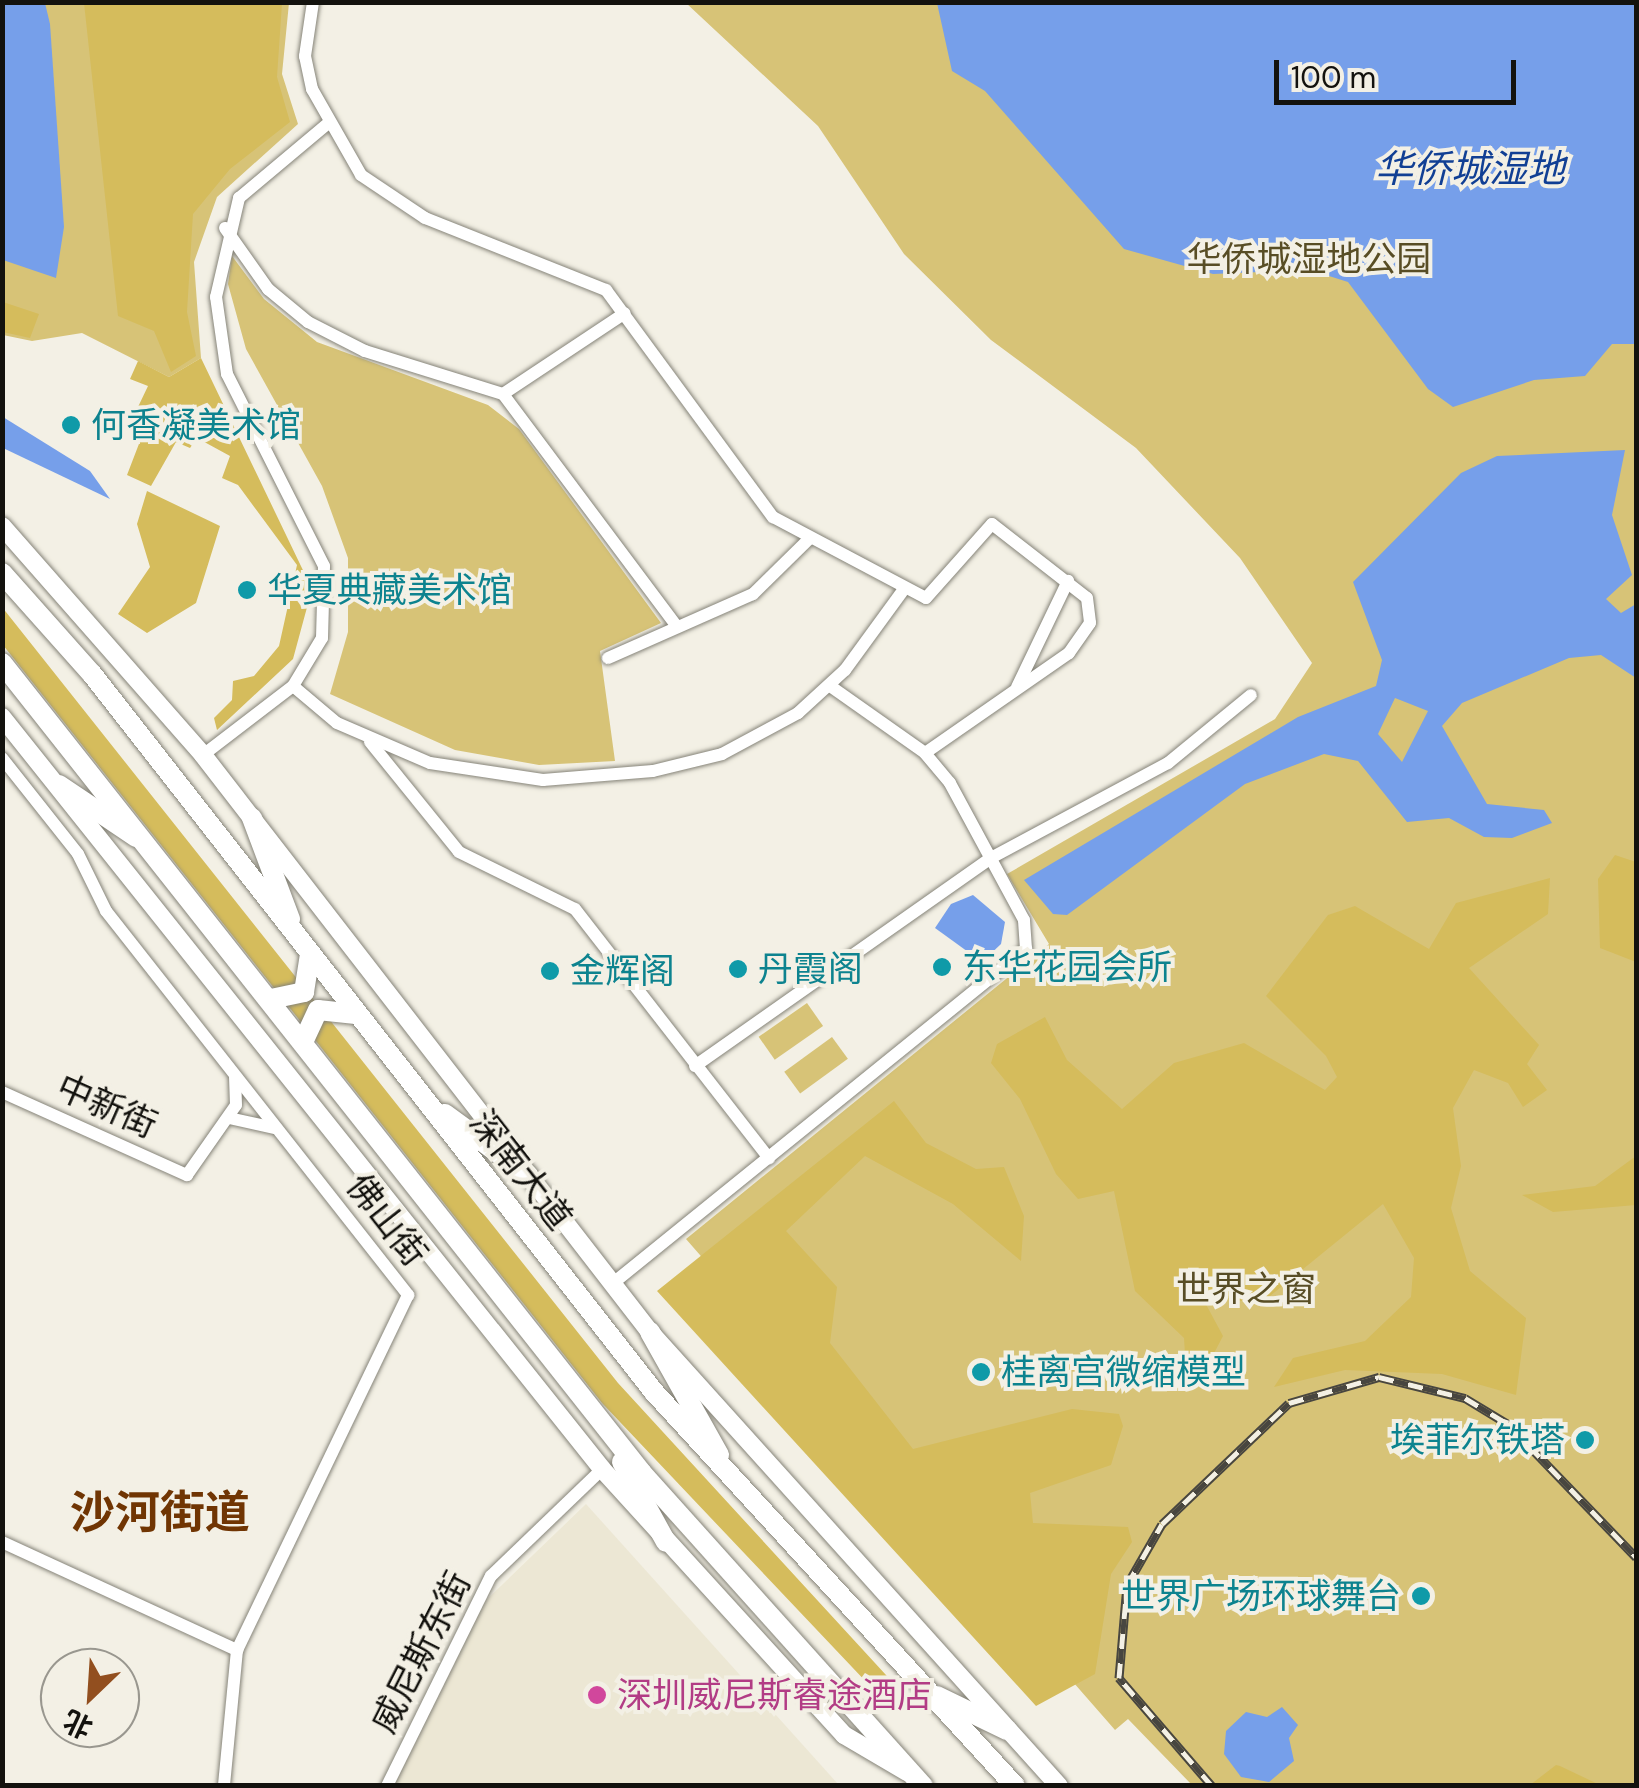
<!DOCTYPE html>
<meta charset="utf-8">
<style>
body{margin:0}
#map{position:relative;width:1639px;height:1788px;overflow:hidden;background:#f3f0e5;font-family:"DM Sans","Noto Sans SC",sans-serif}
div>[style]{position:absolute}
.built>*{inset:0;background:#ece7d4}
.green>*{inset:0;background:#d7c377;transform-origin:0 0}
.forest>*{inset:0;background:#d5bc5c}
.water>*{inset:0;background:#769fea}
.roads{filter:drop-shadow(0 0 2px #858378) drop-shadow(0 0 2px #858378)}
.minor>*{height:12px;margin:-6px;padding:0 6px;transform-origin:6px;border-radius:6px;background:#fff}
.secondary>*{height:18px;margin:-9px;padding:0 9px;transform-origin:9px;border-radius:9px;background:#fff}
.primary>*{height:20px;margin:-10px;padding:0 10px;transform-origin:10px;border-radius:10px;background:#fff}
.rail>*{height:9px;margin-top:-4.5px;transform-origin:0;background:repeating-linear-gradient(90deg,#f3f0e5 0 15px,#484640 0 30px);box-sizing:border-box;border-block:2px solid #484640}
.dots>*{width:28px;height:28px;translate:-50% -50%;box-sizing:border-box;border:5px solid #f3f0e5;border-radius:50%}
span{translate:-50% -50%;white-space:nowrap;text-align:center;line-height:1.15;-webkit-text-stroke:8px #f3f0e5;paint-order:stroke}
.park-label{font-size:35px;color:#584d25}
.culture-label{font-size:35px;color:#0d838f}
.left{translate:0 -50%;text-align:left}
.right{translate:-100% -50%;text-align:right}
.street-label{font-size:35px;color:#13120e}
.hotel-label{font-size:35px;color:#b23c85}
.water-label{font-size:38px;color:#113f94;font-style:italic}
.district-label{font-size:45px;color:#703503;font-weight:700}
.frame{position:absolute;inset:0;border:5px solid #13120e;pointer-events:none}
.north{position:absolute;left:40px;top:1648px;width:100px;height:100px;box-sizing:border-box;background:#f3f0e5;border:2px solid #99978f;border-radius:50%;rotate:205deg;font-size:28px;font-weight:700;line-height:40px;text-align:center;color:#13120e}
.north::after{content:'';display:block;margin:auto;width:35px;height:45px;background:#924f1f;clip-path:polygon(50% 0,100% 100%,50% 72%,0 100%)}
.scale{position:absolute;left:1274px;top:60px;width:242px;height:45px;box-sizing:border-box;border:5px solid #13120e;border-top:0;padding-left:12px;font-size:30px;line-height:35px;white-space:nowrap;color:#13120e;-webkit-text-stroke:8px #f3f0e5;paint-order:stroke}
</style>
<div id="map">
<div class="built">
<i style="clip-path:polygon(586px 1504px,838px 1784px,393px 1786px,480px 1606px)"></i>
</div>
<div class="green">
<i style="clip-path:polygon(3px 3px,289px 3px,282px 74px,298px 124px,217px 197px,194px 262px,201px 358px,169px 377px,82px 333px,32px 341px,3px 335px)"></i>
<i style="clip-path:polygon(686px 3px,1636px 3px,1636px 1785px,1192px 1785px,1128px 1719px,1115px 1730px,686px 1239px,1049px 944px,1007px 874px,1275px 719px,1312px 663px,1240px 558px,1136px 448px,991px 340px,904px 254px,818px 126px)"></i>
<i style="clip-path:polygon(232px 256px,264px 299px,317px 342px,488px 405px,519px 429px,661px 623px,600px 651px,615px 761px,539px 765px,455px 750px,330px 694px,348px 632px,348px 558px,322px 486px,246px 349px,228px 284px)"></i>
<i style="left:807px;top:1003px;width:28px;height:59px;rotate:55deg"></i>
<i style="left:832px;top:1037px;width:27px;height:59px;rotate:54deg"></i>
</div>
<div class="forest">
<i style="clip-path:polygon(84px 3px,282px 3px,277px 77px,290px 122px,230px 169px,193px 214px,187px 312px,196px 356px,171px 372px,154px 331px,118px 316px)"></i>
<i style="clip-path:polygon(3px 302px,39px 314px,30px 338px,3px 332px)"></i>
<i style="clip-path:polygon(201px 358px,312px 589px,293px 659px,217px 730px,214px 718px,232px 700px,233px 681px,254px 676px,279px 646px,297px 565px,238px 485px,222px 478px,230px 456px,197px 438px,190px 448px,176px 442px,151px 486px,127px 475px,142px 436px,127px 430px,148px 386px,130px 379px,138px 361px,169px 377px)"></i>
<i style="clip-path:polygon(147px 491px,220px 526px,196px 603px,147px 633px,118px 614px,150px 567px,137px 524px)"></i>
<i style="clip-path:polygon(2px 607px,618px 1383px,897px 1687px,888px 1705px,602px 1403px,3px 645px)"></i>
<i style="clip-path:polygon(1615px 855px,1636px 862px,1636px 962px,1600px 948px,1598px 879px)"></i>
<i style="clip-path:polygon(1550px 878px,1548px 914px,1469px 968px,1539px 1045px,1527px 1064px,1547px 1090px,1523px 1107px,1508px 1083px,1474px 1070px,1453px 1108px,1461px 1166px,1451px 1208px,1470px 1271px,1526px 1318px,1516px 1395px,1442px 1374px,1345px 1370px,1274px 1387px,1293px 1358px,1365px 1341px,1411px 1297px,1414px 1258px,1383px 1204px,1265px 1300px,1237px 1301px,1194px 1282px,1223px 1336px,1211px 1359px,1185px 1354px,1184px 1338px,1135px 1291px,1114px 1191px,1078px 1199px,1056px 1174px,1020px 1099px,991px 1063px,997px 1044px,1045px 1017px,1067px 1060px,1122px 1109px,1174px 1063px,1244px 1043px,1325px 1090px,1337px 1077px,1326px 1056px,1266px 996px,1328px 915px,1355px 906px,1429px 949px,1456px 903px)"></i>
<i style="clip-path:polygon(894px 1101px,926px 1143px,976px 1169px,1004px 1167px,1024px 1216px,1021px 1261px,953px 1204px,865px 1156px,786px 1231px,837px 1287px,830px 1343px,913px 1449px,1072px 1409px,1119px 1414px,1123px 1426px,1111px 1465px,1030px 1493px,1033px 1523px,1128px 1527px,1132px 1542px,1111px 1574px,1095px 1674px,1036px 1706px,657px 1291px)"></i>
<i style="clip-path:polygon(1636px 1156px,1636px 1205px,1553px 1212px,1522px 1195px,1595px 1186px)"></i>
<i style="clip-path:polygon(1556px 1765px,1560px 1766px,1600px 1785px,1530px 1785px)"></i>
</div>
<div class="water">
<i style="clip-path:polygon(2px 3px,45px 3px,50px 24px,64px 227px,56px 278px,3px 260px)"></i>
<i style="clip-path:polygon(937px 3px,1636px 3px,1636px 344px,1612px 344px,1585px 376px,1534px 380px,1453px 407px,1428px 389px,1348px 282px,1310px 270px,1213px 274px,1124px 249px,985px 91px,952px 71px)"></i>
<i style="clip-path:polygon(3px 417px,90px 471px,110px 499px,3px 448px)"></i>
<i style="clip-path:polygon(evenodd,1625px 450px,1612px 515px,1632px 575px,1606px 599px,1621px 613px,1636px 604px,1636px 678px,1601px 655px,1569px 658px,1462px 703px,1442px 726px,1487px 804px,1544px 810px,1552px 823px,1512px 838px,1484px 837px,1449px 818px,1407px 822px,1358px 761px,1324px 754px,1245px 784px,1067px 915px,1053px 914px,1024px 880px,1298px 717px,1376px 686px,1382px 660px,1353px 582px,1461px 473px,1497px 456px,1625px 450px,1395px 698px,1428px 711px,1402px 762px,1378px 734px,1395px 698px)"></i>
<i style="clip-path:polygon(973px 895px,1005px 922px,1001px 944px,982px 962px,935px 928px,951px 904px)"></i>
<i style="clip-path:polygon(1282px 1707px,1298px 1725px,1289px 1738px,1294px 1761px,1269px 1782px,1241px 1777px,1224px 1754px,1226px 1731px,1246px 1712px,1267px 1717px)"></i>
</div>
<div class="roads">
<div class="minor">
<i style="left:313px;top:2px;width:55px;rotate:98.4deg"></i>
<i style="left:305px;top:56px;width:34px;rotate:78deg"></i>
<i style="left:312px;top:89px;width:99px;rotate:60.3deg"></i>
<i style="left:361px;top:175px;width:77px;rotate:33.9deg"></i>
<i style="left:425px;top:218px;width:195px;rotate:21.7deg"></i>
<i style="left:606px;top:290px;width:282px;rotate:53.7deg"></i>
<i style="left:773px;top:517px;width:173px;rotate:27.9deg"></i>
<i style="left:926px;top:598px;width:99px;rotate:-48.3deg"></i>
<i style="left:992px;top:524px;width:120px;rotate:37.9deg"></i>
<i style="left:1087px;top:598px;width:25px;rotate:83deg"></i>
<i style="left:1090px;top:623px;width:37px;rotate:125deg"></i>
<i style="left:1069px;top:653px;width:175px;rotate:145.2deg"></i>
<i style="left:225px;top:228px;width:75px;rotate:54.8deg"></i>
<i style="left:268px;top:289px;width:52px;rotate:39.5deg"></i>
<i style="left:308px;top:322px;width:64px;rotate:27deg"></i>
<i style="left:365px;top:351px;width:145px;rotate:17.3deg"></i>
<i style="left:503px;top:394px;width:291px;rotate:53.2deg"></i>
<i style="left:503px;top:394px;width:146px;rotate:-33.6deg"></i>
<i style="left:608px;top:658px;width:158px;rotate:-23.8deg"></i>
<i style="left:753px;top:594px;width:80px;rotate:-44.5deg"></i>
<i style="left:293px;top:686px;width:57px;rotate:40.1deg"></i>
<i style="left:337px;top:723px;width:101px;rotate:23.3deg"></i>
<i style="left:430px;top:763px;width:114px;rotate:8.6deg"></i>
<i style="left:543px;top:780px;width:110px;rotate:-4.7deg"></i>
<i style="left:653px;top:771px;width:71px;rotate:-13.8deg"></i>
<i style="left:722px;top:754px;width:86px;rotate:-28.3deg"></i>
<i style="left:798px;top:713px;width:64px;rotate:-42.5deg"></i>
<i style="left:845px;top:670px;width:100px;rotate:-53.9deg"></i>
<i style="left:1017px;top:687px;width:118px;rotate:-64.3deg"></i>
<i style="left:370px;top:742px;width:141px;rotate:51deg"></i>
<i style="left:459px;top:852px;width:129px;rotate:26.2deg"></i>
<i style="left:575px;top:909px;width:316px;rotate:52.1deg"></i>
<i style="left:203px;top:755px;width:113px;rotate:-37.5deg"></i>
<i style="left:293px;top:686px;width:56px;rotate:-58.9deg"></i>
<i style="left:322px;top:638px;width:72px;rotate:-88.4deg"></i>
<i style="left:324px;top:566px;width:215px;rotate:-116.8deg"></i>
<i style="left:227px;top:374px;width:78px;rotate:-98.1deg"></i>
<i style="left:216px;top:297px;width:102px;rotate:-76.9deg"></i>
<i style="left:239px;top:198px;width:114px;rotate:-40deg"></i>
<i style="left:2px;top:758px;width:122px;rotate:51.6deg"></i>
<i style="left:78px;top:854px;width:64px;rotate:63.8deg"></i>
<i style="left:106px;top:911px;width:489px;rotate:51.8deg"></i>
<i style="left:408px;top:1295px;width:394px;rotate:115.7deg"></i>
<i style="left:237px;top:1650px;width:137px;rotate:95.5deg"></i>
<i style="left:695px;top:1066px;width:360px;rotate:-35.1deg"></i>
<i style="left:989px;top:859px;width:203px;rotate:-28.2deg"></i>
<i style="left:1168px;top:763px;width:107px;rotate:-39.3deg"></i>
<i style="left:2px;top:1092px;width:203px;rotate:24.2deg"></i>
<i style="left:187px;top:1175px;width:85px;rotate:-55deg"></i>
<i style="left:236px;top:1105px;width:28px;rotate:-92deg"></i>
<i style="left:229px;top:1118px;width:46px;rotate:12.5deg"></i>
<i style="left:612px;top:1284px;width:533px;rotate:-38.98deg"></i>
<i style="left:1026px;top:949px;width:29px;rotate:-94deg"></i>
<i style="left:1024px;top:920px;width:156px;rotate:-118.4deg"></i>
<i style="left:950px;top:783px;width:39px;rotate:-130deg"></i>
<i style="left:925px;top:753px;width:116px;rotate:-144.8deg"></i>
<i style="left:2px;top:1542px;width:259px;rotate:24.7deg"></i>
<i style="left:387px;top:1786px;width:234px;rotate:-63.7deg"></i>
<i style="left:491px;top:1576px;width:154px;rotate:-43.9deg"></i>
</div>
<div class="secondary">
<i style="left:2px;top:526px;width:305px;rotate:48.7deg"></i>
<i style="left:203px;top:755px;width:730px;rotate:52.24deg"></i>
<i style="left:650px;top:1332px;width:611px;rotate:47.98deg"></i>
<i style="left:2px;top:717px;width:962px;rotate:51.41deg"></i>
<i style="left:602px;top:1469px;width:360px;rotate:47.7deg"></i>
<i style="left:844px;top:1735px;width:73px;rotate:30.4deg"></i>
</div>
<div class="primary">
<i style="left:2px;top:573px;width:135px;rotate:48.3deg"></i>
<i style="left:92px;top:674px;width:912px;rotate:51.95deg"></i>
<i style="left:654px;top:1392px;width:534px;rotate:47.5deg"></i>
<i style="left:2px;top:663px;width:1032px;rotate:51.69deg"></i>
<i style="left:642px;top:1473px;width:421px;rotate:48.1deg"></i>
<i style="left:59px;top:785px;width:93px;rotate:34deg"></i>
<i style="left:252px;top:818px;width:108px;rotate:69.4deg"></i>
<i style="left:271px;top:999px;width:34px;rotate:-12deg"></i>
<i style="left:304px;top:992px;width:37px;rotate:-81deg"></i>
<i style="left:304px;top:1040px;width:33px;rotate:-65deg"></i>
<i style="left:318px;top:1010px;width:38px;rotate:6deg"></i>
<i style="left:445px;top:1114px;width:103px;rotate:36.3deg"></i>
<i style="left:650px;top:1332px;width:141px;rotate:60.7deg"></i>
<i style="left:622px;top:1462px;width:91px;rotate:61.2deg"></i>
<i style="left:937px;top:1696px;width:78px;rotate:25.9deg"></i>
</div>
</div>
<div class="rail">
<i style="left:1212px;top:1786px;width:143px;rotate:-130.7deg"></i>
<i style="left:1119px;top:1678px;width:93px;rotate:-85.1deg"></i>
<i style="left:1127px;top:1585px;width:70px;rotate:-60.2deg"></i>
<i style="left:1162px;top:1524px;width:175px;rotate:-43.6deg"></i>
<i style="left:1289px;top:1403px;width:94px;rotate:-16.1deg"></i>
<i style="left:1379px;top:1377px;width:89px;rotate:13.7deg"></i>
<i style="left:1465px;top:1398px;width:50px;rotate:31.2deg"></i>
<i style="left:1508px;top:1424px;width:185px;rotate:46.1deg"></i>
</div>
<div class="dots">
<i style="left:71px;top:425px;background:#0f9aa8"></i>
<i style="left:247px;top:590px;background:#0f9aa8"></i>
<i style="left:942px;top:967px;background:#0f9aa8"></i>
<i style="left:738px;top:969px;background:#0f9aa8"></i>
<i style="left:550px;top:971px;background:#0f9aa8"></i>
<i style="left:981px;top:1372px;background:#0f9aa8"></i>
<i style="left:1585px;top:1440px;background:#0f9aa8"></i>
<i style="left:1421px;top:1596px;background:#0f9aa8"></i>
<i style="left:597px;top:1695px;background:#d1479c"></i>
</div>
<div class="park-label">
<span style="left:1309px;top:259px">华侨城湿地公园</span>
<span style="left:1246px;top:1289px">世界之窗</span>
</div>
<div class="culture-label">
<span class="left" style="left:91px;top:425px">何香凝美术馆</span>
<span class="left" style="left:267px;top:590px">华夏典藏美术馆</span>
<span class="left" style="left:962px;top:967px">东华花园会所</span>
<span class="left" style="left:758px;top:969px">丹霞阁</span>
<span class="left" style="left:570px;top:971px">金辉阁</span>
<span class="left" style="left:1001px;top:1372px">桂离宫微缩模型</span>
<span class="right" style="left:1565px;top:1440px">埃菲尔铁塔</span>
<span class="right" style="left:1401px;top:1596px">世界广场环球舞台</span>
</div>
<div class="street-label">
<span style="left:107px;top:1106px;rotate:24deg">中新街</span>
<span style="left:521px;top:1170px;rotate:52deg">深南大道</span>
<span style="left:387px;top:1220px;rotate:52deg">佛山街</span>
<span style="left:421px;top:1652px;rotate:-63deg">威尼斯东街</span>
</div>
<div class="hotel-label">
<span class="left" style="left:617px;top:1695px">深圳威尼斯睿途酒店</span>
</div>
<div class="water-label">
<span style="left:1470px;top:170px">华侨城湿地</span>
</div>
<div class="district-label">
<span style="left:160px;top:1513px">沙河街道</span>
</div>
<div class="frame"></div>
<div class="north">北</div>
<div class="scale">100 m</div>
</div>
